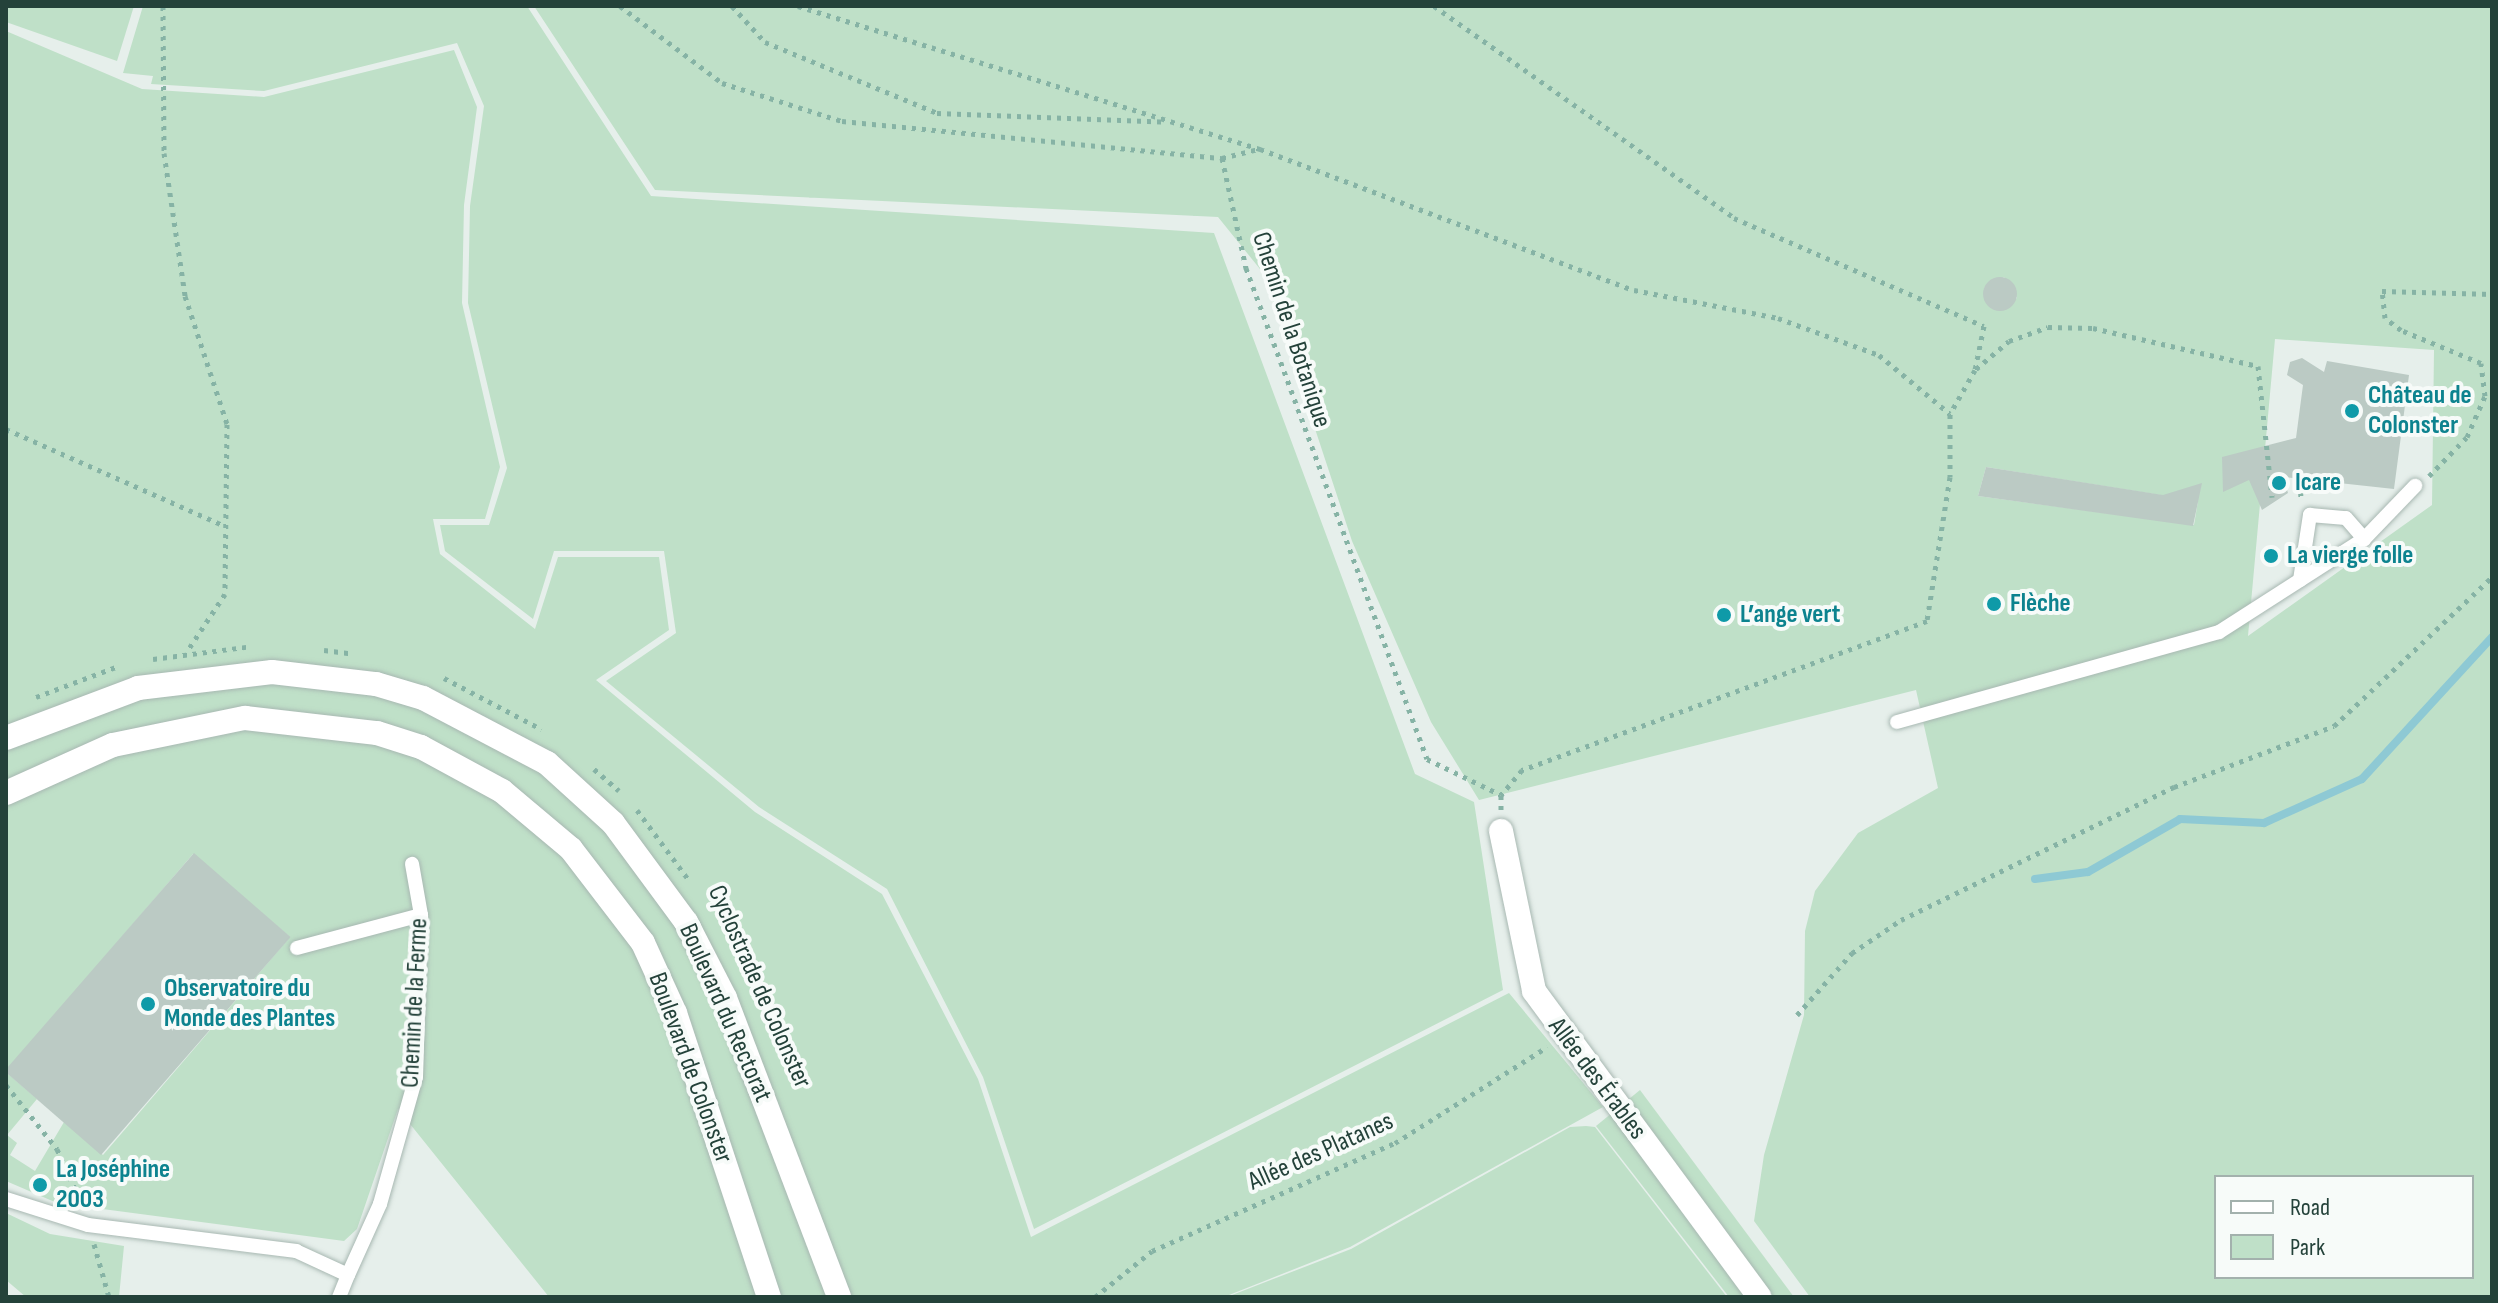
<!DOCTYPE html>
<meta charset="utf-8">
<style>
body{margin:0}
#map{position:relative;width:2498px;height:1303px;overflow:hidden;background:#e6efeb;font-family:"Sofia Sans Condensed",sans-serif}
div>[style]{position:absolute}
.green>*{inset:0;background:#bfe0c8}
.stream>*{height:8px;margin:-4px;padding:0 4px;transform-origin:4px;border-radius:4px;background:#8ec9d4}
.building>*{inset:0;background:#bbcac4;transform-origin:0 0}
.round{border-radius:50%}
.path>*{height:5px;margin-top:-2.5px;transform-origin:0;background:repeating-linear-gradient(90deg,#86b3a5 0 4px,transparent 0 10px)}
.roads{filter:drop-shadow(0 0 2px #a8b8b2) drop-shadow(0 0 2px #a8b8b2)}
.service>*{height:14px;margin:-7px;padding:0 7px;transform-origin:7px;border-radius:7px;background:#fff}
.minor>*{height:24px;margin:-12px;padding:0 12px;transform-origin:12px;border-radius:12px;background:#fff}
.secondary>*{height:24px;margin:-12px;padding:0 12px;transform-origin:12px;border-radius:12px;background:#fff}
.dots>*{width:22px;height:22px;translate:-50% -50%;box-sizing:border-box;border:4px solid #f7fbf9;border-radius:50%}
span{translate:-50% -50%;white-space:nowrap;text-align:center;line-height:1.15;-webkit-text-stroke:8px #f7fbf9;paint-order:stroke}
.street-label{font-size:26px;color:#24423a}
.culture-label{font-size:26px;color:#0d838f;font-weight:700}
.left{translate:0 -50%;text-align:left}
.frame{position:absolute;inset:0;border:8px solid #24423a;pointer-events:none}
.legend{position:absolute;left:2214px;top:1175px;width:260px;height:104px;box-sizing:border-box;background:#f7fbf9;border:2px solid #a3b1ad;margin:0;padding:10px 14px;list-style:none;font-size:24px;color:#24423a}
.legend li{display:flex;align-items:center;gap:16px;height:40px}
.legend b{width:40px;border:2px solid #a3b1ad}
</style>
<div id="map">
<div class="green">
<i style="clip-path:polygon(6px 6px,134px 6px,117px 61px,6px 22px)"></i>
<i style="clip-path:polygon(143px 6px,527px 6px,651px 196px,1214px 233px,1415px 774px,1474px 802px,1503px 990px,1034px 1229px,983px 1077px,887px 889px,759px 807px,606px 681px,676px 633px,664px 551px,554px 551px,533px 619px,445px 551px,440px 525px,489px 525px,507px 468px,468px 303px,470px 206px,484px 106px,457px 43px,264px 91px,151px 84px,153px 76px,123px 73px)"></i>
<i style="clip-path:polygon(evenodd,534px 6px,2492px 6px,2492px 1297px,1810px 1297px,1754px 1221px,1764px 1155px,1804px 1015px,1805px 931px,1815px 891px,1858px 833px,1938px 788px,1916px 690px,1479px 800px,1431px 722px,1352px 541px,1264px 274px,1218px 217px,655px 190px,534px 6px,2004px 277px,2017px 298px,1997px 310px,1984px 299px,1984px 288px,2004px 277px,534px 6px,2275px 339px,2434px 350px,2432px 505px,2248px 636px,2275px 339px,534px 6px,1986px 467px,2198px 501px,2194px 525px,1978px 496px,1986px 467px,534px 6px,2216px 1177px,2472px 1177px,2472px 1277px,2216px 1277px,2216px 1177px)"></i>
<i style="clip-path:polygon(evenodd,6px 31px,142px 89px,264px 97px,454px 50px,477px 107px,464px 205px,462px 303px,500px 467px,485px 519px,433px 519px,440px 554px,535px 629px,558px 557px,659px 557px,669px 630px,596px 680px,755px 812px,882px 894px,978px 1079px,1031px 1237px,1509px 993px,1603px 1107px,1350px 1247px,1224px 1297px,549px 1297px,398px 1109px,357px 1229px,344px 1241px,57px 1203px,6px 1181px,6px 31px,193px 854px,290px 937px,103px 1155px,64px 1122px,35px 1171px,10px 1155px,17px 1143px,7px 1135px,37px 1099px,6px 1072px,193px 854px)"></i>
<i style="clip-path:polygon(1640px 1090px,1794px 1297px,1729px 1297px,1596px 1126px)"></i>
<i style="clip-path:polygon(1586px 1126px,1595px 1127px,1727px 1297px,1227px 1297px,1351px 1249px,1570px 1127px)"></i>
<i style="clip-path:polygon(6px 1213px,50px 1234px,124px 1246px,119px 1297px,26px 1297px,6px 1280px)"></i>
</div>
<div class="stream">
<i style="left:2035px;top:879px;width:53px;rotate:-7.5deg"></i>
<i style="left:2088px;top:872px;width:106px;rotate:-29.9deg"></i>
<i style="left:2180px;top:819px;width:84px;rotate:2.7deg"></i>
<i style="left:2264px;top:823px;width:107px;rotate:-24.2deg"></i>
<i style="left:2362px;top:779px;width:193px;rotate:-47.5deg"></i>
</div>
<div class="building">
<i class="round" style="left:1983px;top:277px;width:34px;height:34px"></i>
<i style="clip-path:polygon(2302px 358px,2324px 372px,2327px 361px,2409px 375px,2394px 489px,2283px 477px,2288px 493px,2262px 510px,2249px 480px,2223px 492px,2222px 457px,2296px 438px,2303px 385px,2287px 375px,2290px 362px)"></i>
<i style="clip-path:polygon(1986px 467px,2163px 495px,2202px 483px,2193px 526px,1978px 496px)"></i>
<i style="left:194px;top:853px;width:128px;height:289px;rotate:41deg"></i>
</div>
<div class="path">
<i style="left:163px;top:6px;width:147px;rotate:89.6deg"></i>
<i style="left:164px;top:153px;width:145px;rotate:81.6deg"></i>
<i style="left:185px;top:296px;width:135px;rotate:71.8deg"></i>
<i style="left:227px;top:424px;width:170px;rotate:90.7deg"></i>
<i style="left:225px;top:594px;width:67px;rotate:123.5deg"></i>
<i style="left:620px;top:6px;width:128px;rotate:37deg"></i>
<i style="left:722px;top:83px;width:126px;rotate:17.6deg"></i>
<i style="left:842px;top:121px;width:382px;rotate:5.6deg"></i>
<i style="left:1222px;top:158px;width:113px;rotate:77.7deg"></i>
<i style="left:1246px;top:268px;width:523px;rotate:69.76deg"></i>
<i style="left:1427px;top:759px;width:82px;rotate:25.9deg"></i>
<i style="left:732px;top:6px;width:49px;rotate:47.5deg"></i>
<i style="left:765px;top:42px;width:186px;rotate:22.4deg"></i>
<i style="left:937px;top:113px;width:230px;rotate:2.2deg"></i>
<i style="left:798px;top:6px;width:484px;rotate:17.2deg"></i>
<i style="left:1260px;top:149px;width:400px;rotate:20.7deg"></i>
<i style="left:1634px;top:290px;width:147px;rotate:11deg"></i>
<i style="left:1778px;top:318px;width:108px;rotate:20.1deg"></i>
<i style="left:1879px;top:355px;width:92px;rotate:39.7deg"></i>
<i style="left:1434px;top:6px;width:367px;rotate:35.2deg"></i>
<i style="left:1734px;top:218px;width:272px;rotate:23.4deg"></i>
<i style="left:1984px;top:326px;width:45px;rotate:101.6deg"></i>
<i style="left:1975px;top:370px;width:51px;rotate:119.6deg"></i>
<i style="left:1950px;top:414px;width:63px;rotate:90deg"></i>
<i style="left:1950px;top:477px;width:146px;rotate:99.1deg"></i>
<i style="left:1927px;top:621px;width:432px;rotate:159.8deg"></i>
<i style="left:1522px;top:770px;width:33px;rotate:130deg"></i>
<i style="left:1501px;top:795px;width:15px;rotate:90deg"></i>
<i style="left:1222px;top:158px;width:38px;rotate:-14deg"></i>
<i style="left:1976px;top:369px;width:43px;rotate:-40.3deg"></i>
<i style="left:2009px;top:341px;width:41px;rotate:-19.7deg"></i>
<i style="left:2048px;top:327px;width:45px;rotate:1.3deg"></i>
<i style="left:2093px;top:328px;width:169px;rotate:13deg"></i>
<i style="left:2258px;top:366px;width:132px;rotate:83.9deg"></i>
<i style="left:6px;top:429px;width:237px;rotate:23.9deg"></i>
<i style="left:2300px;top:472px;width:27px;rotate:88deg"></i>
<i style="left:2429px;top:476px;width:54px;rotate:-45.7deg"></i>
<i style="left:2467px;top:437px;width:45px;rotate:-66.3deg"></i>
<i style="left:2485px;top:396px;width:33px;rotate:-97deg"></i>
<i style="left:2481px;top:363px;width:87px;rotate:-157.6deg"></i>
<i style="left:2401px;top:330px;width:20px;rotate:-143deg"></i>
<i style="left:2385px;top:318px;width:27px;rotate:-96deg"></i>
<i style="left:2382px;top:291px;width:110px;rotate:1.6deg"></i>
<i style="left:324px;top:650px;width:26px;rotate:7deg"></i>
<i style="left:153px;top:659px;width:94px;rotate:-7.4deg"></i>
<i style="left:444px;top:678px;width:110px;rotate:27.7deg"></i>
<i style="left:36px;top:697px;width:85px;rotate:-20.6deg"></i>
<i style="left:594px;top:769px;width:33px;rotate:41deg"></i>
<i style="left:637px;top:810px;width:86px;rotate:53.5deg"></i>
<i style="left:1797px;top:1015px;width:83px;rotate:-48.4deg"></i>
<i style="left:1852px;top:953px;width:59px;rotate:-34deg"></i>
<i style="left:1901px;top:920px;width:304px;rotate:-26deg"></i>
<i style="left:2174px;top:787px;width:171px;rotate:-20.9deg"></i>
<i style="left:2334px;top:726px;width:217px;rotate:-43.3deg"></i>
<i style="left:6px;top:1085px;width:82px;rotate:51.4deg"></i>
<i style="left:57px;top:1149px;width:60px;rotate:65.6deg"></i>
<i style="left:94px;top:1244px;width:55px;rotate:74.2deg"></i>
<i style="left:1095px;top:1297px;width:73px;rotate:-38.9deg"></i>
<i style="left:1152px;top:1251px;width:266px;rotate:-24deg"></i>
<i style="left:1395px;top:1143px;width:180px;rotate:-32.3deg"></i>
</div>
<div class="roads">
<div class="service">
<i style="left:2300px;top:580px;width:66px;rotate:-81.3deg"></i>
<i style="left:2310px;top:515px;width:36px;rotate:5deg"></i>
<i style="left:2346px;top:518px;width:28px;rotate:49deg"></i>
<i style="left:1897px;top:722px;width:334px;rotate:-15.6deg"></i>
<i style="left:2219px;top:632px;width:172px;rotate:-32.7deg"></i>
<i style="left:2364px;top:539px;width:74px;rotate:-46.1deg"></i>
<i style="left:297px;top:948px;width:128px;rotate:-14.9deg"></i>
<i style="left:6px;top:1199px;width:86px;rotate:17.6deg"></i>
<i style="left:88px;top:1225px;width:210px;rotate:7.1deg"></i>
<i style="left:296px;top:1251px;width:57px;rotate:24.8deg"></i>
<i style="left:348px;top:1275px;width:24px;rotate:112deg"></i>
<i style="left:348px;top:1275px;width:78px;rotate:-65.7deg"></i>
<i style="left:380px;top:1204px;width:132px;rotate:-74.2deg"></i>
<i style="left:416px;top:1077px;width:162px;rotate:-88.2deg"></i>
<i style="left:421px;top:915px;width:52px;rotate:-100deg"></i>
</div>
<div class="minor">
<i style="left:6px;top:793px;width:117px;rotate:-24.2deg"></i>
<i style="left:113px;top:745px;width:135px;rotate:-11.6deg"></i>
<i style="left:245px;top:718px;width:133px;rotate:6.5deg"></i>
<i style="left:377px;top:733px;width:46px;rotate:17.7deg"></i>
<i style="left:421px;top:747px;width:92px;rotate:28.5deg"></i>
<i style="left:502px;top:791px;width:90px;rotate:40deg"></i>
<i style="left:571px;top:849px;width:118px;rotate:52.5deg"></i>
<i style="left:643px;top:943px;width:77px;rotate:65.4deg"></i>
<i style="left:675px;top:1013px;width:299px;rotate:71.7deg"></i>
<i style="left:1501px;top:831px;width:163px;rotate:78.3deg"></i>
<i style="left:1534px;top:991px;width:380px;rotate:53.6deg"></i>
</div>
<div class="secondary">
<i style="left:6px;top:738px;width:141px;rotate:-20.7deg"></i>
<i style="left:138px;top:688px;width:135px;rotate:-6.8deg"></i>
<i style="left:272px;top:672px;width:105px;rotate:6.6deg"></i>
<i style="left:376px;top:684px;width:49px;rotate:16.6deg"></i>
<i style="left:423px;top:698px;width:140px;rotate:27.7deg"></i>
<i style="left:547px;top:763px;width:89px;rotate:42.3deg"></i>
<i style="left:613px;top:823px;width:123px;rotate:53.6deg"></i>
<i style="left:686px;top:922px;width:85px;rotate:62.8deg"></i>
<i style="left:725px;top:998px;width:320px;rotate:69.1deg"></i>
</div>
</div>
<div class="dots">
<i style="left:2352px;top:411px;background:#0f9aa8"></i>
<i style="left:2279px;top:483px;background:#0f9aa8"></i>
<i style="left:2271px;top:556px;background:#0f9aa8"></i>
<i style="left:1994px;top:604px;background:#0f9aa8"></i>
<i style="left:1724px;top:615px;background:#0f9aa8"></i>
<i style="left:148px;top:1004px;background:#0f9aa8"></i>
<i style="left:40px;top:1185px;background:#0f9aa8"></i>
</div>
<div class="street-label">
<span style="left:1291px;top:330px;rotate:72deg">Chemin de la Botanique</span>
<span style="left:759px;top:987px;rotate:66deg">Cyclostrade de Colonster</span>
<span style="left:415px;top:1003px;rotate:-87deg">Chemin de la Ferme</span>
<span style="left:725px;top:1013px;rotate:66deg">Boulevard du Rectorat</span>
<span style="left:690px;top:1068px;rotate:70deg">Boulevard de Colonster</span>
<span style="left:1597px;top:1079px;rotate:53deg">Allée des Érables</span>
<span style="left:1321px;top:1152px;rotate:-24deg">Allée des Platanes</span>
</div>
<div class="culture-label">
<span class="left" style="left:2368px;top:411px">Château de<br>Colonster</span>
<span class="left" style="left:2295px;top:483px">Icare</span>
<span class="left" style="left:2287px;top:556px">La vierge folle</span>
<span class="left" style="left:2010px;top:604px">Flèche</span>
<span class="left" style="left:1740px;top:615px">L’ange vert</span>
<span class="left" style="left:164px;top:1004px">Observatoire du<br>Monde des Plantes</span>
<span class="left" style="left:56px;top:1185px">La Joséphine<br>2003</span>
</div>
<div class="frame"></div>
<ul class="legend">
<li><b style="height:10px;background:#fff"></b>Road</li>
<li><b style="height:22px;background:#bfe0c8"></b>Park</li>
</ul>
</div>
